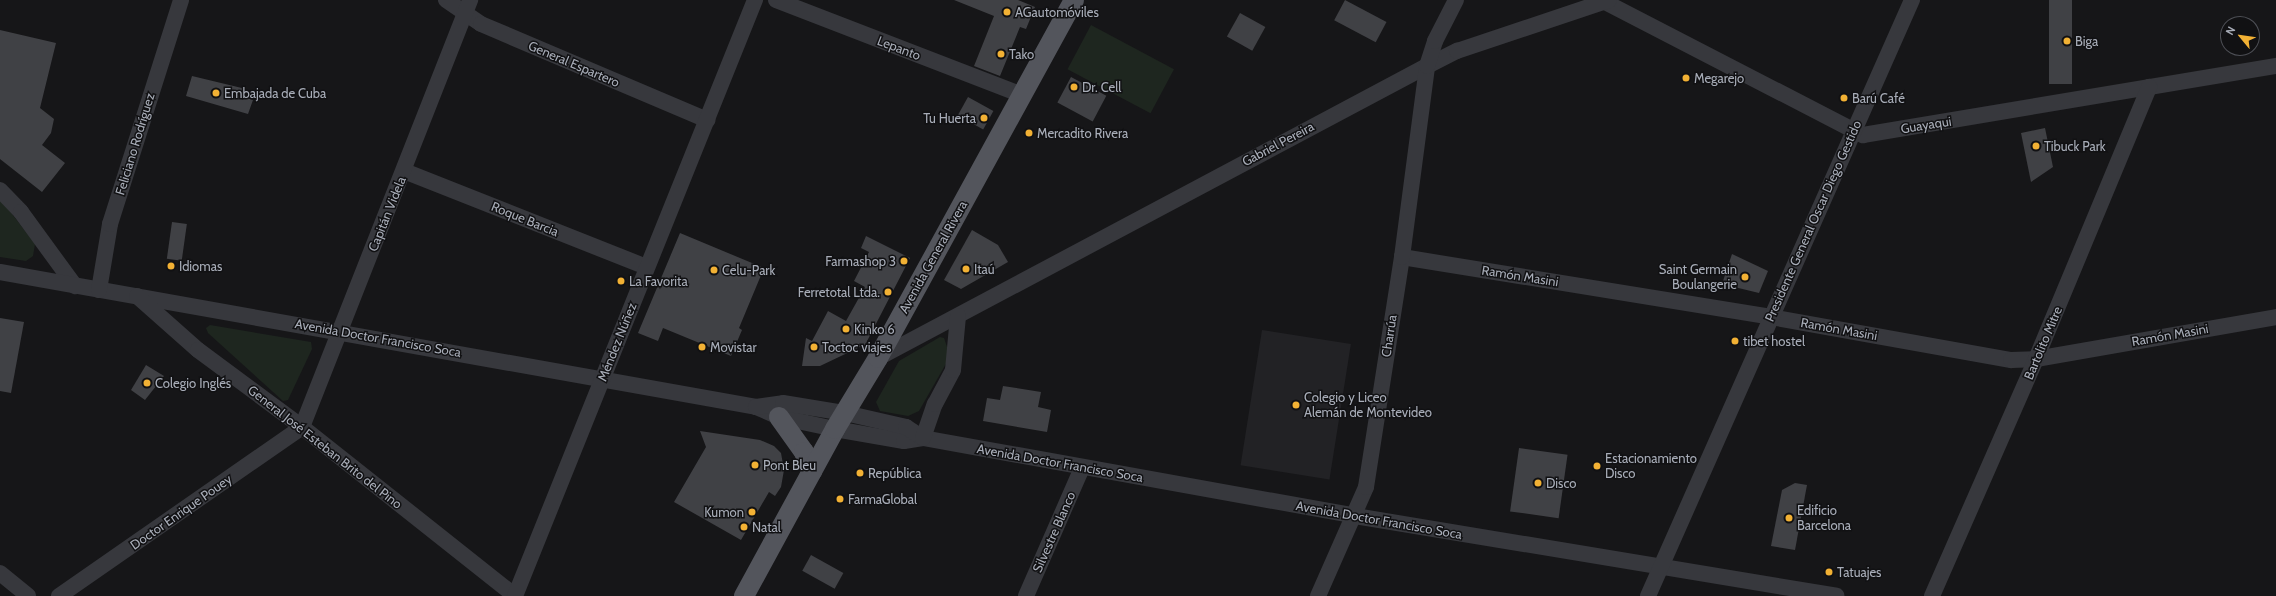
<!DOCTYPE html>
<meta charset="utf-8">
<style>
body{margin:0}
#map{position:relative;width:2276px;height:596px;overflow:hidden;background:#161618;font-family:Cabin,sans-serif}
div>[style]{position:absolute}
.built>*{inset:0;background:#222225;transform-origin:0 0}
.green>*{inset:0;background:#1e261f;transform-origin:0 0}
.building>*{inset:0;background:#404145;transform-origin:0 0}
.minor>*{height:16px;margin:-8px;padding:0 8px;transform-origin:8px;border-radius:8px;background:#37383d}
.major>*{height:20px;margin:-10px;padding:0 10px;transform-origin:10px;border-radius:10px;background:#53555c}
.dots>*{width:11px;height:11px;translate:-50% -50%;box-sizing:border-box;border:2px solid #111113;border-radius:50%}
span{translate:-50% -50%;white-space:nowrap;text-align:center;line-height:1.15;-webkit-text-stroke:3px #111113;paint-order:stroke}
.poi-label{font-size:13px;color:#a8adb8}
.left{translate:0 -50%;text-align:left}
.right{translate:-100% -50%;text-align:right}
.street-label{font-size:13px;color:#a8adb8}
.north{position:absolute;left:2220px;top:16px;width:40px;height:40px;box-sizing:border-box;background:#111113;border:1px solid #4d4f55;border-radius:50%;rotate:299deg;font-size:11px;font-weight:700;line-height:16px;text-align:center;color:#a8adb8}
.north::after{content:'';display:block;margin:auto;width:14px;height:18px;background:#f2b134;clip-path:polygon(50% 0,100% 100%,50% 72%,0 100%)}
</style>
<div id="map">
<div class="built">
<i style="left:1262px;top:330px;width:90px;height:137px;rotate:9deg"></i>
</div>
<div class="green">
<i style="left:1091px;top:25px;width:94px;height:50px;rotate:28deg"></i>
<i style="clip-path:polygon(0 198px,35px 244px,33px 256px,26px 261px,0 257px)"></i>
<i style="clip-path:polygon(210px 325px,311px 342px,312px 349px,288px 400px,283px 401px,208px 333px,206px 328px)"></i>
<i style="clip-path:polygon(940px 337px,944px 338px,948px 350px,947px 362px,919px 411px,908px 416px,880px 411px,876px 402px,899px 361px)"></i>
</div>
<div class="building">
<i style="clip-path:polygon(954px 0,1018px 0,1035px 7px,1026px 29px,1020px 27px,1000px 76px,974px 66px,994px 16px)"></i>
<i style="left:1345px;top:0;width:47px;height:23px;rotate:28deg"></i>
<i style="left:2049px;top:0;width:23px;height:84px"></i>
<i style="left:1240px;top:13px;width:29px;height:27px;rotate:29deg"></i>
<i style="clip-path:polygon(0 30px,56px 43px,40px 108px,54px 119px,51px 133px,42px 145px,65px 163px,42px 192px,0 159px)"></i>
<i style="clip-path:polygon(192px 76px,246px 89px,244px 97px,253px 100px,248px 114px,186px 96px)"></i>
<i style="left:1071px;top:77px;width:40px;height:29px;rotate:28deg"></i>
<i style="left:968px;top:97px;width:29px;height:21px;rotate:29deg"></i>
<i style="clip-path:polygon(2045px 128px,2053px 167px,2031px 182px,2021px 133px)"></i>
<i style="left:172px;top:222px;width:15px;height:37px;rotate:8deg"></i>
<i style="clip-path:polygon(972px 230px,998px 245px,1008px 262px,961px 289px,944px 280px)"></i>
<i style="clip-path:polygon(680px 233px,764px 268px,739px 328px,742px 330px,731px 356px,663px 328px,658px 341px,638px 333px)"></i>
<i style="clip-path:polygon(866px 236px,910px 258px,864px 347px,862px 346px,820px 366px,802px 366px,806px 338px,812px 341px,828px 311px,846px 321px,865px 287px,854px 281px,869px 252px,861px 248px)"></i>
<i style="clip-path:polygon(1732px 254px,1768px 271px,1759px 293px,1722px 284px)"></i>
<i style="clip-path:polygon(0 318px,24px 322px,11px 393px,0 391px)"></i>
<i style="clip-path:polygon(146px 365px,164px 376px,145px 400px,131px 390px)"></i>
<i style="clip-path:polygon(1003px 386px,1041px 392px,1038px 407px,1051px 410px,1047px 432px,983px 421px,987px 398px,1000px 400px)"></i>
<i style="clip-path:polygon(700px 431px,760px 440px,774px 446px,781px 453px,784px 470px,781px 487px,775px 496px,769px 492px,741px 540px,674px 502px,706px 447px)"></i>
<i style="left:1519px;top:448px;width:49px;height:64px;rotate:8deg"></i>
<i style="clip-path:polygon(1795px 483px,1807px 485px,1795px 550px,1771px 546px,1782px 490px)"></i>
<i style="left:811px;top:555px;width:37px;height:18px;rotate:29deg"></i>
</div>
<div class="minor">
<i style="left:446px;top:0;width:42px;rotate:34.4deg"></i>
<i style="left:481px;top:24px;width:246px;rotate:23deg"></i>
<i style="left:776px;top:0;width:264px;rotate:21.1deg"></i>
<i style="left:1601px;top:0;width:295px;rotate:27.3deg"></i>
<i style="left:1863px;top:135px;width:419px;rotate:-9.5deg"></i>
<i style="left:404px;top:171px;width:261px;rotate:21.6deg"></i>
<i style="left:0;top:190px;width:30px;rotate:46deg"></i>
<i style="left:21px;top:212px;width:92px;rotate:53.9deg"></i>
<i style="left:1402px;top:257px;width:374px;rotate:9.2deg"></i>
<i style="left:1771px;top:317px;width:244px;rotate:10.2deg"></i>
<i style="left:2011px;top:360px;width:25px;rotate:-2deg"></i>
<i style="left:2036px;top:359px;width:244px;rotate:-9.9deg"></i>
<i style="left:0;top:272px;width:768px;rotate:10.12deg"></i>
<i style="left:756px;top:407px;width:25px;rotate:23deg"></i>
<i style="left:779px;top:417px;width:57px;rotate:12.1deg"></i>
<i style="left:835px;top:429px;width:70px;rotate:9.9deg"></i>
<i style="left:904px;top:441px;width:19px;rotate:-9deg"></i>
<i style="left:923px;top:438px;width:439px;rotate:10.2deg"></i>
<i style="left:1355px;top:516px;width:488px;rotate:9.4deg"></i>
<i style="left:99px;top:290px;width:67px;rotate:-80.5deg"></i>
<i style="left:110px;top:224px;width:235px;rotate:-72.4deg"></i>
<i style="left:137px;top:296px;width:81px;rotate:41.5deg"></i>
<i style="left:198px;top:350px;width:129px;rotate:36.5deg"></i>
<i style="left:302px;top:427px;width:272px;rotate:38.4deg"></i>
<i style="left:878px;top:358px;width:622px;rotate:-28.01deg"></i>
<i style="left:1427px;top:66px;width:34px;rotate:-27deg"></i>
<i style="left:1457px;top:51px;width:160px;rotate:-18.5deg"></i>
<i style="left:756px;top:407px;width:27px;rotate:-8deg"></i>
<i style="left:783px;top:403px;width:63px;rotate:9.2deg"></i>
<i style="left:845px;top:413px;width:63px;rotate:12.9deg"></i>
<i style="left:906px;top:427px;width:20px;rotate:33deg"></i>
<i style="left:923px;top:438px;width:36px;rotate:-71deg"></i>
<i style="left:935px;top:404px;width:38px;rotate:-62deg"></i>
<i style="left:953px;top:370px;width:54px;rotate:-84.7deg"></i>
<i style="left:0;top:573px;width:36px;rotate:39deg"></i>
<i style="left:59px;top:596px;width:296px;rotate:-34.8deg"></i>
<i style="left:302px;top:427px;width:459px;rotate:-68.5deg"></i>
<i style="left:515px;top:596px;width:643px;rotate:-68.07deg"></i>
<i style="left:1026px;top:596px;width:140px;rotate:-66.4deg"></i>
<i style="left:1318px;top:596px;width:119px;rotate:-66.2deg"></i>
<i style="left:1366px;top:487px;width:233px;rotate:-81.1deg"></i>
<i style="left:1402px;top:257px;width:193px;rotate:-82.5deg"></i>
<i style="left:1427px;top:66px;width:26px;rotate:-72deg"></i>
<i style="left:1435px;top:41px;width:46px;rotate:-62.9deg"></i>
<i style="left:1648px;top:596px;width:652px;rotate:-66.11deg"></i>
<i style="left:1932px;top:596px;width:259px;rotate:-66.3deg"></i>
<i style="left:2036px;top:359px;width:295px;rotate:-67.4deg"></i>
</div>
<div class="major">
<i style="left:779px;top:417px;width:43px;rotate:54.5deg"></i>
<i style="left:804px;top:452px;width:21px;rotate:67deg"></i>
<i style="left:744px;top:596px;width:190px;rotate:-61.4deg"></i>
<i style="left:835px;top:429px;width:83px;rotate:-58.8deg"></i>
<i style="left:878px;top:358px;width:408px;rotate:-61.3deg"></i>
</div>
<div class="dots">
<i style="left:1007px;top:12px;background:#f2b134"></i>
<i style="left:2067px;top:41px;background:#f2b134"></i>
<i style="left:1001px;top:54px;background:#f2b134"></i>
<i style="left:1686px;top:78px;background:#f2b134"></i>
<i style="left:1074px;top:87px;background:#f2b134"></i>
<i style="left:216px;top:93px;background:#f2b134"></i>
<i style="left:1844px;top:98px;background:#f2b134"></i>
<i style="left:984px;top:118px;background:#f2b134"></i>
<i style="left:1029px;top:133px;background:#f2b134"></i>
<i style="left:2036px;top:146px;background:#f2b134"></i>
<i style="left:904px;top:261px;background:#f2b134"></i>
<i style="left:171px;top:266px;background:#f2b134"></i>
<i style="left:966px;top:269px;background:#f2b134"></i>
<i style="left:714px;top:270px;background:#f2b134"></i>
<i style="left:1745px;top:277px;background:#f2b134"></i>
<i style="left:621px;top:281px;background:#f2b134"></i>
<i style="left:888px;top:292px;background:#f2b134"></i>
<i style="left:846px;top:329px;background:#f2b134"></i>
<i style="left:1735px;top:341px;background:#f2b134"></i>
<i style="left:702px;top:347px;background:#f2b134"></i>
<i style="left:814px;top:347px;background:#f2b134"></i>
<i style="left:147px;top:383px;background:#f2b134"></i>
<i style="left:1296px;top:405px;background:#f2b134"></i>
<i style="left:755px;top:465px;background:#f2b134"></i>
<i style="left:1597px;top:466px;background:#f2b134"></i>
<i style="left:860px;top:473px;background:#f2b134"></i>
<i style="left:1538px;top:483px;background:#f2b134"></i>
<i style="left:840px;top:499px;background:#f2b134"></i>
<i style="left:752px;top:512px;background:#f2b134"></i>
<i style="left:1789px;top:518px;background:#f2b134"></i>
<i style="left:744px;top:527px;background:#f2b134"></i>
<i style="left:1829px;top:572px;background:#f2b134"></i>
</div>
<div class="poi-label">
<span class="left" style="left:1015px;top:12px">AGautomóviles</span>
<span class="left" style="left:2075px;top:41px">Biga</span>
<span class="left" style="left:1009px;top:54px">Tako</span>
<span class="left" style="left:1694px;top:78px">Megarejo</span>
<span class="left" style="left:1082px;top:87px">Dr. Cell</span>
<span class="left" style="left:224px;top:93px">Embajada de Cuba</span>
<span class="left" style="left:1852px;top:98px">Barú Café</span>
<span class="right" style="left:976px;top:118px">Tu Huerta</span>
<span class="left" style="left:1037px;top:133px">Mercadito Rivera</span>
<span class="left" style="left:2044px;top:146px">Tibuck Park</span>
<span class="right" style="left:896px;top:261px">Farmashop 3</span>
<span class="left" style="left:179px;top:266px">Idiomas</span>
<span class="left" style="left:974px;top:269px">Itaú</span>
<span class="left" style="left:722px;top:270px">Celu-Park</span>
<span class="right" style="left:1737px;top:277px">Saint Germain<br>Boulangerie</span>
<span class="left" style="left:629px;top:281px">La Favorita</span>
<span class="right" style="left:880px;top:292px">Ferretotal Ltda.</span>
<span class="left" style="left:854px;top:329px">Kinko 6</span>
<span class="left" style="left:1743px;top:341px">tibet hostel</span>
<span class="left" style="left:710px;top:347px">Movistar</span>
<span class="left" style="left:822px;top:347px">Toctoc viajes</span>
<span class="left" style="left:155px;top:383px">Colegio Inglés</span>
<span class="left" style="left:1304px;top:405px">Colegio y Liceo<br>Alemán de Montevideo</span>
<span class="left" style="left:1605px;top:466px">Estacionamiento<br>Disco</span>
<span class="left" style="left:763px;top:465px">Pont Bleu</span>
<span class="left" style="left:868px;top:473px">República</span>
<span class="left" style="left:1546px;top:483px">Disco</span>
<span class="left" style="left:848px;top:499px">FarmaGlobal</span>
<span class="left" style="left:1797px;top:518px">Edificio<br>Barcelona</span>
<span class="right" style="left:744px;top:512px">Kumon</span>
<span class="left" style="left:752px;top:527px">Natal</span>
<span class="left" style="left:1837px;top:572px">Tatuajes</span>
</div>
<div class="street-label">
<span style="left:899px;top:48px;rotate:21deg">Lepanto</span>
<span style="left:574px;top:64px;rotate:23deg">General Espartero</span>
<span style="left:1926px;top:125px;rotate:-9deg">Guayaqui</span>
<span style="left:135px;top:144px;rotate:-73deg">Feliciano Rodríguez</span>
<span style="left:1278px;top:144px;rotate:-28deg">Gabriel Pereira</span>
<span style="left:387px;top:214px;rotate:-68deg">Capitán Videla</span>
<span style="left:525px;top:219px;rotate:22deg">Roque Barcia</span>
<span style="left:1813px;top:221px;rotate:-66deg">Presidente General Oscar Diego Gestido</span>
<span style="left:933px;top:257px;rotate:-61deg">Avenida General Rivera</span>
<span style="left:1520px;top:276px;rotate:9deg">Ramón Masini</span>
<span style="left:1839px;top:329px;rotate:10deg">Ramón Masini</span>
<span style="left:2170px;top:335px;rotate:-10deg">Ramón Masini</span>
<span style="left:1389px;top:336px;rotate:-81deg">Charrúa</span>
<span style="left:378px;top:338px;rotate:10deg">Avenida Doctor Francisco Soca</span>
<span style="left:617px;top:342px;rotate:-68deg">Méndez Núñez</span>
<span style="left:2043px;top:343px;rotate:-67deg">Bartolito Mitre</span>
<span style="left:325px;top:447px;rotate:38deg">General José Esteban Brito del Pino</span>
<span style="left:1060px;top:463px;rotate:10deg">Avenida Doctor Francisco Soca</span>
<span style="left:181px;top:512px;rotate:-35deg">Doctor Enrique Pouey</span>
<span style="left:1379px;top:520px;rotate:10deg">Avenida Doctor Francisco Soca</span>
<span style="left:1054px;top:532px;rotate:-66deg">Silvestre Blanco</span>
</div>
<div class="north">N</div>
</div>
